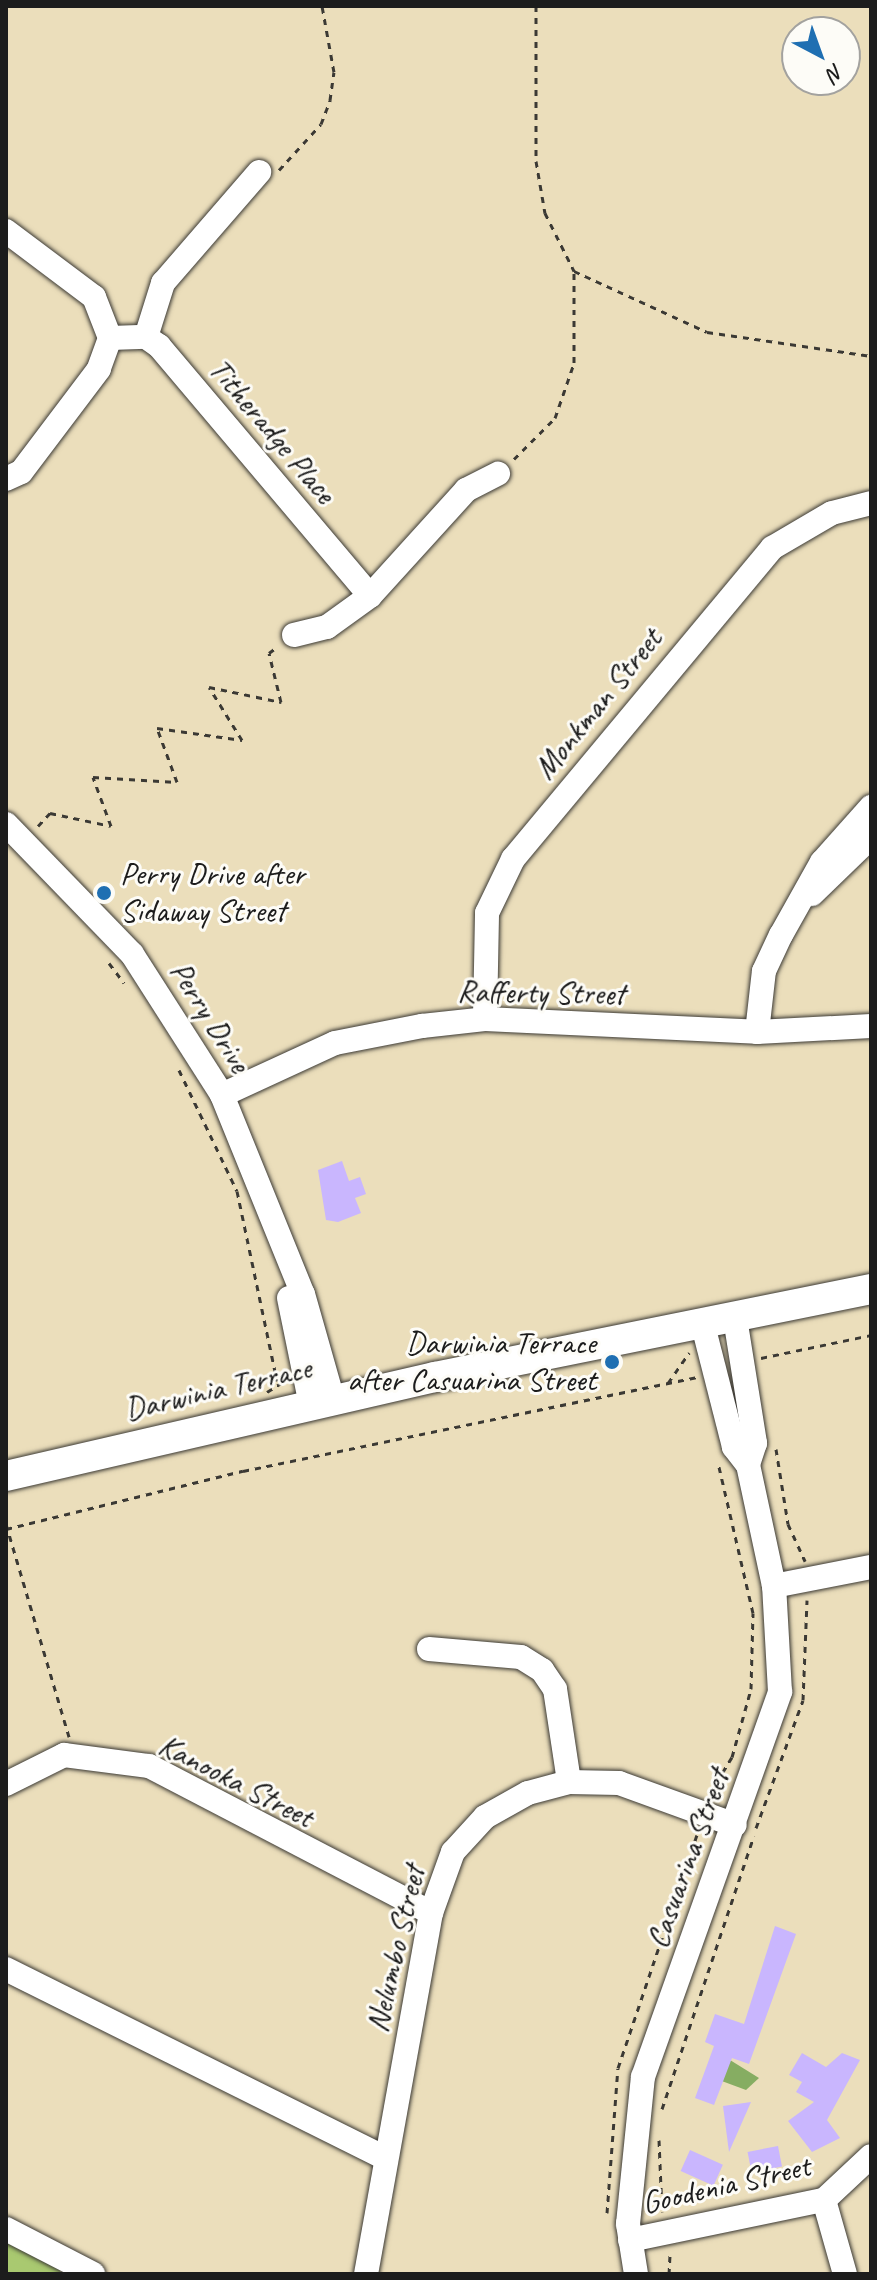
<!DOCTYPE html>
<style>
body{margin:0}
#map{position:relative;width:877px;height:2280px;overflow:hidden;background:#ebdebb;font-family:Caveat,sans-serif}
div>[style]{position:absolute}
.green>*{inset:0;background:#a9c970}
.forest>*{inset:0;background:#86ad62}
.building>*{inset:0;background:#c9b6fe;transform-origin:0 0}
.path>*{height:3px;margin-top:-1.5px;transform-origin:0;background:repeating-linear-gradient(90deg,#3b3934 0 6px,transparent 0 12px)}
.roads{filter:drop-shadow(0 0 2px #3b3934) drop-shadow(0 0 2px #3b3934)}
.minor>*{height:24px;margin:-12px;padding:0 12px;transform-origin:12px;border-radius:12px;background:#fff}
.major>*{height:30px;margin:-15px;padding:0 15px;transform-origin:15px;border-radius:15px;background:#fff}
.dots>*{width:22px;height:22px;translate:-50% -50%;box-sizing:border-box;border:4px solid #fdfcf7;border-radius:50%}
span{translate:-50% -50%;white-space:nowrap;text-align:center;line-height:1.15;-webkit-text-stroke:6px #fdfcf7;paint-order:stroke}
.street-label{font-size:32px;color:#1c1c1c}
.poi-label{font-size:32px;color:#1c1c1c}
.left{translate:0 -50%;text-align:left}
.right{translate:-100% -50%;text-align:right}
.frame{position:absolute;inset:0;border:8px solid #1c1c1c;pointer-events:none}
.north{position:absolute;left:781px;top:16px;width:80px;height:80px;box-sizing:border-box;background:#fdfcf7;border:2px solid #a3a29f;border-radius:50%;rotate:139deg;font-size:22px;font-weight:700;line-height:32px;text-align:center;color:#1c1c1c}
.north::after{content:'';display:block;margin:auto;width:28px;height:36px;background:#1f6fb2;clip-path:polygon(50% 0,100% 100%,50% 72%,0 100%)}
</style>
<div id="map">
<div class="green">
<i style="clip-path:polygon(6px 2240px,59px 2268px,61px 2274px,6px 2274px)"></i>
</div>
<div class="forest">
<i style="clip-path:polygon(730px 2060px,759px 2078px,746px 2090px,719px 2080px)"></i>
</div>
<div class="building">
<i style="clip-path:polygon(342px 1161px,349px 1181px,360px 1177px,366px 1194px,355px 1198px,361px 1213px,338px 1222px,326px 1220px,318px 1170px)"></i>
<i style="clip-path:polygon(775px 1926px,796px 1934px,749px 2064px,732px 2058px,714px 2105px,695px 2098px,714px 2046px,705px 2042px,715px 2014px,744px 2024px)"></i>
<i style="clip-path:polygon(802px 2053px,826px 2067px,842px 2053px,860px 2060px,827px 2120px,840px 2138px,812px 2152px,788px 2121px,814px 2102px,796px 2092px,802px 2082px,789px 2075px)"></i>
<i style="clip-path:polygon(751px 2102px,729px 2152px,723px 2106px)"></i>
<i style="left:778px;top:2146px;width:21px;height:31px;rotate:79deg"></i>
<i style="left:690px;top:2150px;width:36px;height:23px;rotate:24deg"></i>
</div>
<div class="path">
<i style="left:536px;top:6px;width:155px;rotate:90deg"></i>
<i style="left:536px;top:161px;width:53px;rotate:80.2deg"></i>
<i style="left:545px;top:213px;width:65px;rotate:63.4deg"></i>
<i style="left:574px;top:271px;width:146px;rotate:24.6deg"></i>
<i style="left:707px;top:332px;width:166px;rotate:8.3deg"></i>
<i style="left:279px;top:170px;width:62px;rotate:-47.6deg"></i>
<i style="left:321px;top:124px;width:26px;rotate:-69deg"></i>
<i style="left:330px;top:100px;width:28px;rotate:-82deg"></i>
<i style="left:334px;top:72px;width:67px;rotate:-100.3deg"></i>
<i style="left:514px;top:459px;width:58px;rotate:-45deg"></i>
<i style="left:555px;top:418px;width:58px;rotate:-70.9deg"></i>
<i style="left:574px;top:363px;width:92px;rotate:-90deg"></i>
<i style="left:38px;top:826px;width:18px;rotate:-47deg"></i>
<i style="left:50px;top:813px;width:62px;rotate:12deg"></i>
<i style="left:111px;top:826px;width:52px;rotate:-110.2deg"></i>
<i style="left:93px;top:777px;width:84px;rotate:3.4deg"></i>
<i style="left:177px;top:782px;width:58px;rotate:-110.3deg"></i>
<i style="left:157px;top:728px;width:86px;rotate:8deg"></i>
<i style="left:242px;top:740px;width:62px;rotate:-121.9deg"></i>
<i style="left:209px;top:687px;width:74px;rotate:11.8deg"></i>
<i style="left:281px;top:702px;width:50px;rotate:-103.8deg"></i>
<i style="left:269px;top:653px;width:10px;rotate:-37deg"></i>
<i style="left:109px;top:963px;width:25px;rotate:53deg"></i>
<i style="left:179px;top:1070px;width:134px;rotate:64.4deg"></i>
<i style="left:237px;top:1191px;width:194px;rotate:78.1deg"></i>
<i style="left:761px;top:1358px;width:112px;rotate:-11.8deg"></i>
<i style="left:668px;top:1383px;width:37px;rotate:-55deg"></i>
<i style="left:267px;top:1392px;width:22px;rotate:-32deg"></i>
<i style="left:776px;top:1449px;width:76px;rotate:80.9deg"></i>
<i style="left:788px;top:1524px;width:41px;rotate:65.3deg"></i>
<i style="left:6px;top:1524px;width:222px;rotate:73.5deg"></i>
<i style="left:6px;top:1529px;width:244px;rotate:-13.8deg"></i>
<i style="left:243px;top:1471px;width:464px;rotate:-11.7deg"></i>
<i style="left:710px;top:1793px;width:42px;rotate:-58.6deg"></i>
<i style="left:732px;top:1757px;width:71px;rotate:-74.4deg"></i>
<i style="left:751px;top:1689px;width:76px;rotate:-88.5deg"></i>
<i style="left:753px;top:1613px;width:155px;rotate:-103.1deg"></i>
<i style="left:756px;top:1828px;width:136px;rotate:-69.8deg"></i>
<i style="left:803px;top:1700px;width:100px;rotate:-87.7deg"></i>
<i style="left:662px;top:2109px;width:288px;rotate:-71.4deg"></i>
<i style="left:659px;top:2140px;width:72px;rotate:87.6deg"></i>
<i style="left:607px;top:2213px;width:145px;rotate:-85.7deg"></i>
<i style="left:618px;top:2068px;width:246px;rotate:-71.3deg"></i>
<i style="left:669px;top:2274px;width:20px;rotate:-87deg"></i>
</div>
<div class="roads">
<div class="minor">
<i style="left:6px;top:231px;width:110px;rotate:36.9deg"></i>
<i style="left:94px;top:297px;width:44px;rotate:68.7deg"></i>
<i style="left:110px;top:338px;width:33px;rotate:110deg"></i>
<i style="left:99px;top:369px;width:129px;rotate:127.1deg"></i>
<i style="left:21px;top:472px;width:17px;rotate:155deg"></i>
<i style="left:146px;top:337px;width:57px;rotate:-72.5deg"></i>
<i style="left:163px;top:283px;width:147px;rotate:-49.1deg"></i>
<i style="left:110px;top:338px;width:36px;rotate:-2deg"></i>
<i style="left:146px;top:337px;width:16px;rotate:35deg"></i>
<i style="left:159px;top:346px;width:327px;rotate:49.8deg"></i>
<i style="left:294px;top:635px;width:34px;rotate:-14deg"></i>
<i style="left:327px;top:627px;width:53px;rotate:-35.8deg"></i>
<i style="left:370px;top:596px;width:143px;rotate:-47.8deg"></i>
<i style="left:466px;top:490px;width:36px;rotate:-27deg"></i>
<i style="left:6px;top:824px;width:181px;rotate:45.9deg"></i>
<i style="left:132px;top:954px;width:167px;rotate:57.4deg"></i>
<i style="left:222px;top:1095px;width:215px;rotate:67.9deg"></i>
<i style="left:303px;top:1294px;width:110px;rotate:74.2deg"></i>
<i style="left:812px;top:894px;width:82px;rotate:-44deg"></i>
<i style="left:485px;top:1019px;width:106px;rotate:-88.9deg"></i>
<i style="left:487px;top:913px;width:60px;rotate:-64.3deg"></i>
<i style="left:513px;top:859px;width:405px;rotate:-50.2deg"></i>
<i style="left:772px;top:548px;width:69px;rotate:-30.3deg"></i>
<i style="left:832px;top:513px;width:40px;rotate:-14.4deg"></i>
<i style="left:757px;top:1032px;width:61px;rotate:-83.5deg"></i>
<i style="left:764px;top:971px;width:40px;rotate:-65deg"></i>
<i style="left:781px;top:935px;width:84px;rotate:-60.7deg"></i>
<i style="left:822px;top:862px;width:74px;rotate:-48.3deg"></i>
<i style="left:222px;top:1095px;width:124px;rotate:-24.7deg"></i>
<i style="left:335px;top:1043px;width:89px;rotate:-11.1deg"></i>
<i style="left:422px;top:1026px;width:63px;rotate:-6.3deg"></i>
<i style="left:485px;top:1019px;width:272px;rotate:2.7deg"></i>
<i style="left:757px;top:1032px;width:114px;rotate:-3deg"></i>
<i style="left:289px;top:1298px;width:109px;rotate:78.4deg"></i>
<i style="left:735px;top:1318px;width:127px;rotate:80.9deg"></i>
<i style="left:755px;top:1443px;width:23px;rotate:108deg"></i>
<i style="left:774px;top:1586px;width:99px;rotate:-11.1deg"></i>
<i style="left:429px;top:1649px;width:92px;rotate:5deg"></i>
<i style="left:521px;top:1657px;width:25px;rotate:32deg"></i>
<i style="left:542px;top:1670px;width:23px;rotate:56deg"></i>
<i style="left:555px;top:1689px;width:94px;rotate:81.4deg"></i>
<i style="left:6px;top:1784px;width:65px;rotate:-26.6deg"></i>
<i style="left:64px;top:1755px;width:86px;rotate:7.4deg"></i>
<i style="left:149px;top:1766px;width:318px;rotate:27.5deg"></i>
<i style="left:6px;top:1969px;width:424px;rotate:26.5deg"></i>
<i style="left:824px;top:2200px;width:77px;rotate:74.2deg"></i>
<i style="left:6px;top:2229px;width:98px;rotate:27.3deg"></i>
<i style="left:630px;top:2240px;width:198px;rotate:-11.7deg"></i>
<i style="left:824px;top:2200px;width:64px;rotate:-43.1deg"></i>
<i style="left:366px;top:2274px;width:367px;rotate:-79.8deg"></i>
<i style="left:431px;top:1913px;width:65px;rotate:-70.2deg"></i>
<i style="left:453px;top:1852px;width:47px;rotate:-47.6deg"></i>
<i style="left:485px;top:1817px;width:49px;rotate:-29.2deg"></i>
<i style="left:528px;top:1793px;width:42px;rotate:-15deg"></i>
<i style="left:569px;top:1782px;width:50px;rotate:1.1deg"></i>
<i style="left:619px;top:1783px;width:123px;rotate:19.9deg"></i>
<i style="left:636px;top:2274px;width:51px;rotate:-99.1deg"></i>
<i style="left:628px;top:2224px;width:148px;rotate:-84.2deg"></i>
<i style="left:643px;top:2077px;width:409px;rotate:-70.4deg"></i>
<i style="left:780px;top:1692px;width:106px;rotate:-93.2deg"></i>
<i style="left:774px;top:1586px;width:124px;rotate:-102.1deg"></i>
<i style="left:748px;top:1465px;width:23px;rotate:-128deg"></i>
<i style="left:734px;top:1447px;width:126px;rotate:-104.3deg"></i>
</div>
<div class="major">
<i style="left:6px;top:1476px;width:440px;rotate:-13deg"></i>
<i style="left:435px;top:1377px;width:445px;rotate:-11.4deg"></i>
</div>
</div>
<div class="dots">
<i style="left:104px;top:893px;background:#1f6fb2"></i>
<i style="left:612px;top:1362px;background:#1f6fb2"></i>
</div>
<div class="street-label">
<span style="left:272px;top:431px;rotate:50deg">Titheradge Place</span>
<span style="left:598px;top:704px;rotate:-51deg">Monkman Street</span>
<span style="left:541px;top:993px;rotate:1deg">Rafferty Street</span>
<span style="left:210px;top:1017px;rotate:58deg">Perry Drive</span>
<span style="left:218px;top:1389px;rotate:-13deg">Darwinia Terrace</span>
<span style="left:236px;top:1781px;rotate:27deg">Kanooka Street</span>
<span style="left:688px;top:1859px;rotate:-70deg">Casuarina Street</span>
<span style="left:396px;top:1949px;rotate:-77deg">Nelumbo Street</span>
<span style="left:726px;top:2185px;rotate:-13deg">Goodenia Street</span>
</div>
<div class="poi-label">
<span class="left" style="left:120px;top:893px">Perry Drive after<br>Sidaway Street</span>
<span class="right" style="left:596px;top:1362px">Darwinia Terrace<br>after Casuarina Street</span>
</div>
<div class="frame"></div>
<div class="north">N</div>
</div>
